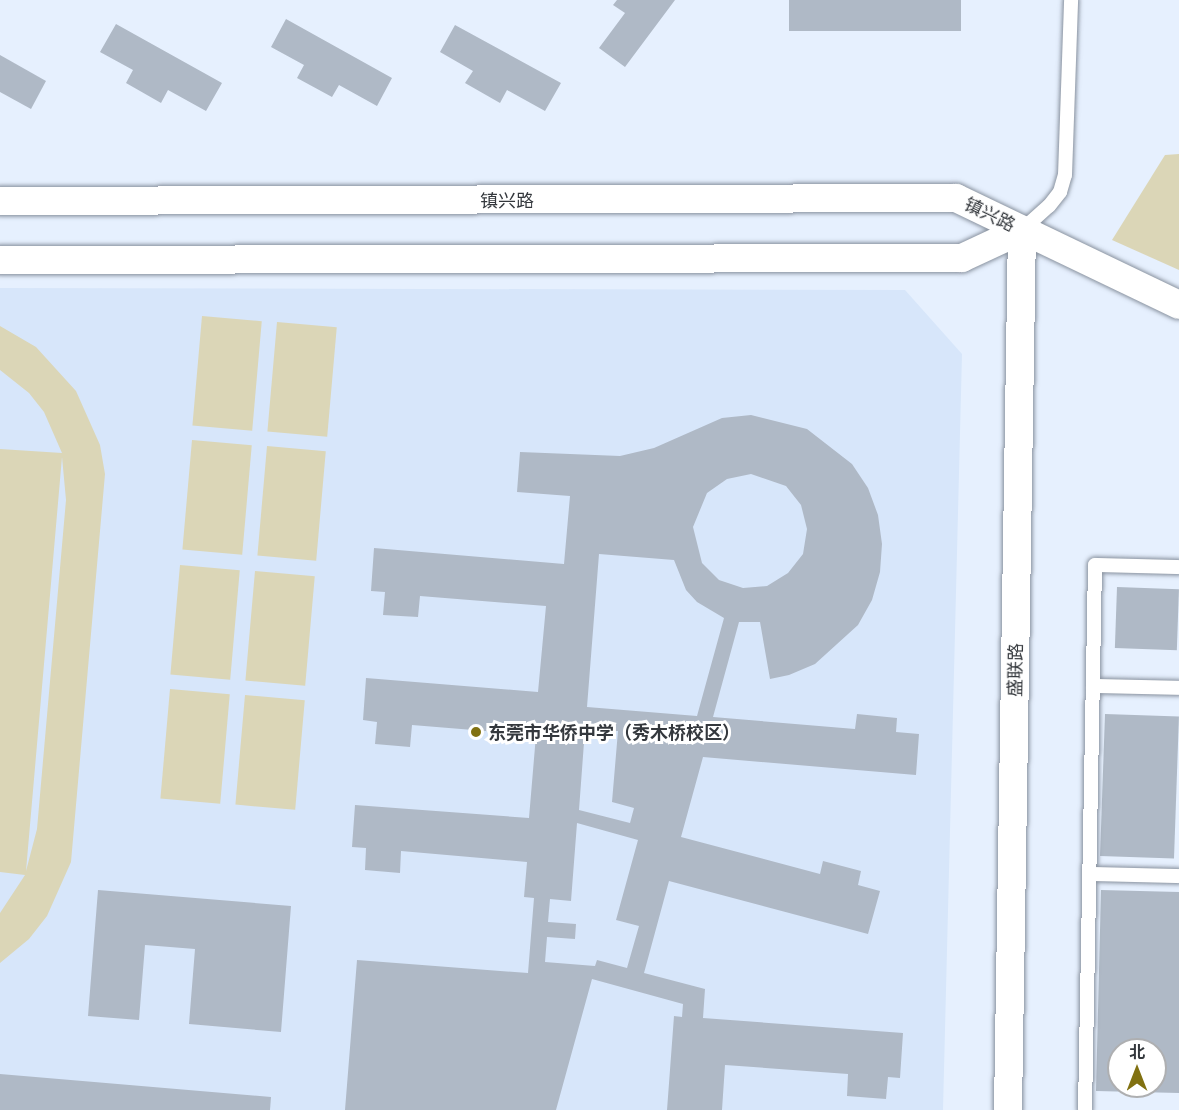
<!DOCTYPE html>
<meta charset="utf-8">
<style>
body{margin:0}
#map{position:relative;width:1179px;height:1110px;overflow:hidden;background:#e6f0fe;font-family:Ubuntu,"Noto Sans SC",sans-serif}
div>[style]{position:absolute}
.built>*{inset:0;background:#d7e6fa}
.green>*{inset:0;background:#dbd6b7;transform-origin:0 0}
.building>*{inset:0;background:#afb9c6;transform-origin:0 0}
.roads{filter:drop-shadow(0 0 2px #89929f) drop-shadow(0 0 2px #89929f)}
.service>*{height:14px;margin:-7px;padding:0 7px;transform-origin:7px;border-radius:7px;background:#fff}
.minor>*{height:28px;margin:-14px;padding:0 14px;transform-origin:14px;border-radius:14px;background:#fff}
.dots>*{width:16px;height:16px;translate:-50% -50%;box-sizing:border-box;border:3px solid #fff;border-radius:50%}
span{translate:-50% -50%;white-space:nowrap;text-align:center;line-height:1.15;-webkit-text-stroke:6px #fff;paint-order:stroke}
.street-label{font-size:18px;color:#34383d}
.poi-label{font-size:18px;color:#34383d;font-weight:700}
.left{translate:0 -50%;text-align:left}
.north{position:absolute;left:1107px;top:1038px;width:60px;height:60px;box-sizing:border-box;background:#fff;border:2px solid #aeafb1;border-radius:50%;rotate:0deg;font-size:16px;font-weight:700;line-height:24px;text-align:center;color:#34383d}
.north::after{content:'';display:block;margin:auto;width:21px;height:27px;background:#817111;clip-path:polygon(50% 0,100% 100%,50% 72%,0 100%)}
</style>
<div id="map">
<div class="built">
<i style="clip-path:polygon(0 288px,905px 290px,962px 354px,943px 1110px,0 1110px)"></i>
</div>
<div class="green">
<i style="clip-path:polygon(1179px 154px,1179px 270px,1112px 240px,1165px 155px)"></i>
<i style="left:202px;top:316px;width:60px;height:110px;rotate:5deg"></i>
<i style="left:277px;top:322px;width:60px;height:110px;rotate:5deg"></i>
<i style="clip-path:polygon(evenodd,0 326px,36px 347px,76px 391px,100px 445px,105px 474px,71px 862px,47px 916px,29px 939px,0 963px,0 913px,25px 875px,0 872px,0 449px,62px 453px,44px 412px,29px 393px,0 370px,0 326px,62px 457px,66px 500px,37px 829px,26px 871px,62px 457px)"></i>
<i style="left:192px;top:440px;width:60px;height:110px;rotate:5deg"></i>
<i style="left:267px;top:446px;width:59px;height:110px;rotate:5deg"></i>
<i style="left:180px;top:565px;width:60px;height:110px;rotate:5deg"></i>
<i style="left:255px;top:571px;width:60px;height:110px;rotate:5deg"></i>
<i style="left:170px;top:689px;width:60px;height:110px;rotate:5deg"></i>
<i style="left:245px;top:695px;width:60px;height:110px;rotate:5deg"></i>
</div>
<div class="building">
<i style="clip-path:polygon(617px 0,675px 0,625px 67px,599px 48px,625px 13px,613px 5px)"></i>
<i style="left:789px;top:0;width:172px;height:31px"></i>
<i style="clip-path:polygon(286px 19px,392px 78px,377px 106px,339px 85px,332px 97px,297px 78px,304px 65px,271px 47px)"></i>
<i style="clip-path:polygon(116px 24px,222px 83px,206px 111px,168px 90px,161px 103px,126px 83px,133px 70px,100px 52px)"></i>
<i style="clip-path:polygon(455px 25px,561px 83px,545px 111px,507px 90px,500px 103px,465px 83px,473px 71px,440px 52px)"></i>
<i style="clip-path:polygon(0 55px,46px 81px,31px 109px,0 92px)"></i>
<i style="clip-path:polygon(evenodd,751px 415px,807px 429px,852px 464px,868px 488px,878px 515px,882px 544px,880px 572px,872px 600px,858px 625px,815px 664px,789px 675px,770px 679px,760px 622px,739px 622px,713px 717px,855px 729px,857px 714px,897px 718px,896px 732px,919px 734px,916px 775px,703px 757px,681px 837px,820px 874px,823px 861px,861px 871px,858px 885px,880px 891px,868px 934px,669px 881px,644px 973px,705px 989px,703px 1018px,903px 1033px,900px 1078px,888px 1077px,886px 1099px,847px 1096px,848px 1074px,725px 1065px,722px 1110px,667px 1110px,674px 1016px,682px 1017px,683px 1004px,592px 979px,556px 1110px,345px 1110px,357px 960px,528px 973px,534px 898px,524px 897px,527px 862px,401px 851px,400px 873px,365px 870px,366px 848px,352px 847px,355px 805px,529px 818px,536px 735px,412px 725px,410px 747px,375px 744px,377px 722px,363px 720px,366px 678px,538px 692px,546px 606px,420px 596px,418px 617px,383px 615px,385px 592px,371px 591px,374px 548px,564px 564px,570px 496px,517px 492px,520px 452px,620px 456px,654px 448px,722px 418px,751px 415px,751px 474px,786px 486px,801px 505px,807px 529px,803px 554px,788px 573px,767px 586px,743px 588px,719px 580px,702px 563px,693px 527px,707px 493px,727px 479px,751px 474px,751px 415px,599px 554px,674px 560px,686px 590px,697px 602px,724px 618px,697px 716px,587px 707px,599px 554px,751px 415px,585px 729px,618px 731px,612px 802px,634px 808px,630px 823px,579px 810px,585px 729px,751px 415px,577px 823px,638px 840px,616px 920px,639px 926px,627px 968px,597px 960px,595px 966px,545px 962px,547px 937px,575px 939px,576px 924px,548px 922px,550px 899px,571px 901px,577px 823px)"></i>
<i style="left:1117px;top:587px;width:62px;height:61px;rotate:2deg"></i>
<i style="left:1105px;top:714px;width:74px;height:142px;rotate:2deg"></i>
<i style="clip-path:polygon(98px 890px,291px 906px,281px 1032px,189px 1024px,195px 949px,145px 945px,139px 1020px,88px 1016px)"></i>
<i style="clip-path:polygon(evenodd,1101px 890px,1179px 892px,1179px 1093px,1096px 1091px,1101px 890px,1119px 1050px,1155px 1050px,1155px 1086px,1119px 1086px,1119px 1050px)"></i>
<i style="clip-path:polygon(0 1074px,271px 1097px,270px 1110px,0 1110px)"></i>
</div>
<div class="roads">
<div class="service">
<i style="left:1022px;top:230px;width:36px;rotate:-42deg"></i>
<i style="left:1049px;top:206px;width:18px;rotate:-52deg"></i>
<i style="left:1060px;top:192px;width:18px;rotate:-74deg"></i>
<i style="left:1065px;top:175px;width:175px;rotate:-88deg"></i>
<i style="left:1093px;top:686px;width:86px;rotate:1.3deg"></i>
<i style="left:1090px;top:874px;width:89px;rotate:1.3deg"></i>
<i style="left:1085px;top:1110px;width:545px;rotate:-88.95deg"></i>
<i style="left:1095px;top:565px;width:84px;rotate:1.4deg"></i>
</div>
<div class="minor">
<i style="left:0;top:201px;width:956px;rotate:-0.18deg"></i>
<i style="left:956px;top:198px;width:247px;rotate:25.6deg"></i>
<i style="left:0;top:260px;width:962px;rotate:-0.12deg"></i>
<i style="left:962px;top:258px;width:66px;rotate:-25deg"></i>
<i style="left:1008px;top:1110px;width:880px;rotate:-89.09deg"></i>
</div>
</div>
<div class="dots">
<i style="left:476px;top:732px;background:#817111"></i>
</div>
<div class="street-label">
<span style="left:507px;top:200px">镇兴路</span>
<span style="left:990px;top:214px;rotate:26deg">镇兴路</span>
<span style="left:1015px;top:670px;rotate:-89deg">盛联路</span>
</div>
<div class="poi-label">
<span class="left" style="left:488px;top:732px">东莞市华侨中学（秀木桥校区）</span>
</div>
<div class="north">北</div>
</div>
